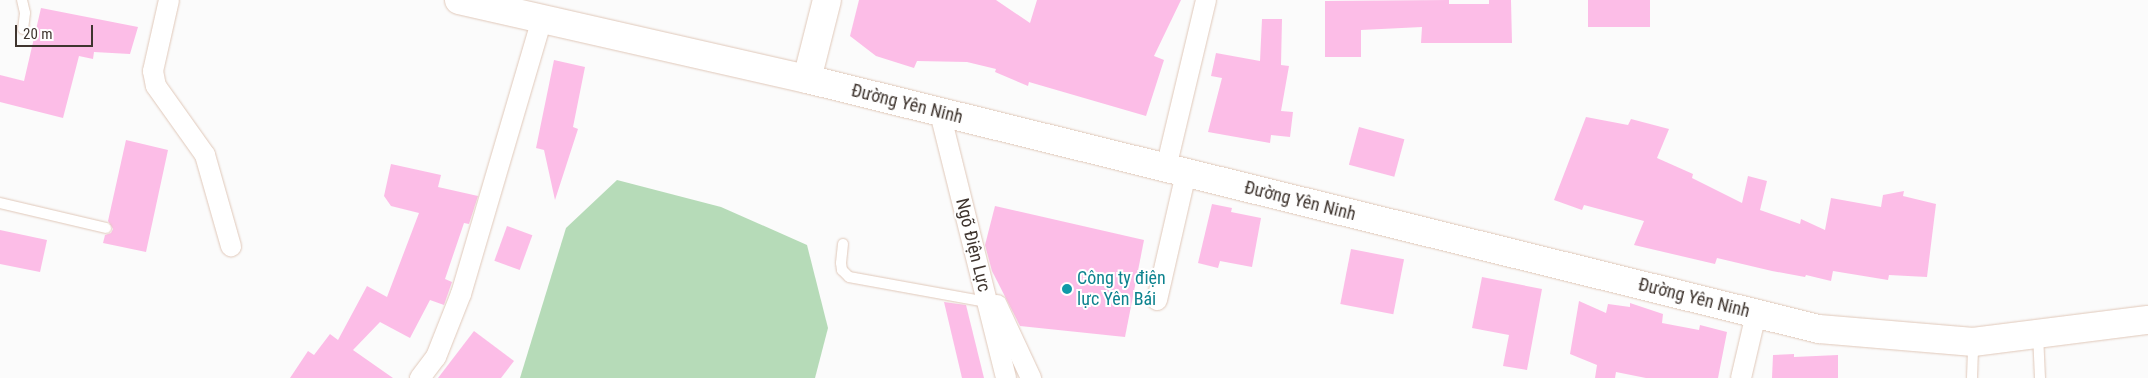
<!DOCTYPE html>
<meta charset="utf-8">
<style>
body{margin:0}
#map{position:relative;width:2148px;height:378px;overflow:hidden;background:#fbfbfb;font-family:"Roboto Condensed",sans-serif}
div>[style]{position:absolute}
.green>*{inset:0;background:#b6dbb8}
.building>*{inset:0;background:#fcbde7;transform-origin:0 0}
.roads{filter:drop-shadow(0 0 1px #e0c8b9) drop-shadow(0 0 1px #e0c8b9)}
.lane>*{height:10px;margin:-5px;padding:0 5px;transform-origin:5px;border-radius:5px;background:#fff}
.street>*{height:20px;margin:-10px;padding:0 10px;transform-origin:10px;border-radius:10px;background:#fff}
.secondary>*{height:28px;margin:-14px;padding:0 14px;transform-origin:14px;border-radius:14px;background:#fff}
.primary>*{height:28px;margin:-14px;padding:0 14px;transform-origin:14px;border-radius:14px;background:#fff}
.dots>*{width:14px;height:14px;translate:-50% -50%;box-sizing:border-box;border:2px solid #fff;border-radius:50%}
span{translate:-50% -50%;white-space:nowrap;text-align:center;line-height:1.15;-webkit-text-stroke:4px #fff;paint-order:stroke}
.street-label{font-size:18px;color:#3f352f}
.culture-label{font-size:18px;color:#0d838f}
.left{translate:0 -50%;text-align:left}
.scale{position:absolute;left:15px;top:25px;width:78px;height:22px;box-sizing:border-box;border:2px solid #3f352f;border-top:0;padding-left:6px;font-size:15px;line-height:18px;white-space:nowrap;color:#3f352f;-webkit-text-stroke:4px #fff;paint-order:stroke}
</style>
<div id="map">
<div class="green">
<i style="clip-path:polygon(617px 180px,721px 207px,807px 245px,828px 328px,815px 378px,520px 378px,566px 228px)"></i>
</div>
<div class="building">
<i style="clip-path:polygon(859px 0,996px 0,1030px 23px,1037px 0,1181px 0,1154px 56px,1164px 60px,1146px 116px,1029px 82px,1028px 86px,995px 72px,996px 69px,967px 62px,917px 61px,914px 68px,876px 56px,850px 36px)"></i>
<i style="clip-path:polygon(1449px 0,1449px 4px,1489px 4px,1489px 0,1511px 0,1512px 43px,1421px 43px,1422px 27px,1361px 30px,1361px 57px,1325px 57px,1325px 1px)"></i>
<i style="left:1588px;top:0;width:62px;height:27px"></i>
<i style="clip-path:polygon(41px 8px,138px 27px,130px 54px,94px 52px,93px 59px,79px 56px,63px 118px,0 102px,0 75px,24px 81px)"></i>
<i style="clip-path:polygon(1262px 19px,1282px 19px,1281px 65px,1289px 66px,1281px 111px,1293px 112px,1290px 137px,1271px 135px,1270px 143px,1208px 132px,1222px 78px,1211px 76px,1216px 53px,1260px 61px)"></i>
<i style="clip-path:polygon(554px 60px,585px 67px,573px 127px,578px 129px,555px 200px,544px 150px,536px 148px)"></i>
<i style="clip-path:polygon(1586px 117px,1628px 125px,1631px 119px,1669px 129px,1657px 158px,1693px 174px,1692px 178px,1742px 203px,1748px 176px,1767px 181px,1760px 210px,1800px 224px,1801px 219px,1825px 230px,1831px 198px,1881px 207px,1883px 195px,1904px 191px,1903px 196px,1936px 204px,1927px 277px,1889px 275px,1888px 280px,1833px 271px,1831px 281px,1806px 275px,1805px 277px,1772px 271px,1717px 258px,1715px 264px,1634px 245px,1644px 221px,1584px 205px,1582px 210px,1554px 200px)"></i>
<i style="left:1359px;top:127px;width:47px;height:39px;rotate:15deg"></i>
<i style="clip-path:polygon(126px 140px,168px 150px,146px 252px,103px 243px,105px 235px,111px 233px,113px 229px,108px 221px)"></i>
<i style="clip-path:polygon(391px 164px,441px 175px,438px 187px,478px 196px,469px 224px,464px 223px,445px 279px,452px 282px,444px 305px,430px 300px,410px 338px,380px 322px,353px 350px,393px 378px,290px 378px,308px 351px,314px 355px,330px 334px,338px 340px,367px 286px,387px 297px,419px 213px,391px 206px,384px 196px)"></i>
<i style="clip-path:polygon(1212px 204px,1232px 208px,1231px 212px,1261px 218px,1252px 267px,1220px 261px,1218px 268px,1198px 263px)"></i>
<i style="clip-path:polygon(995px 206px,1144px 240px,1125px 337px,1020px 326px,992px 271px,985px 245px)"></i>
<i style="left:507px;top:226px;width:27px;height:37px;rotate:20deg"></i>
<i style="clip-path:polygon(0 230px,47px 240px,40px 272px,0 264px)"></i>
<i style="left:1351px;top:249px;width:54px;height:56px;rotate:11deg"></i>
<i style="clip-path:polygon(1482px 277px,1542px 289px,1527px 370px,1503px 366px,1509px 335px,1472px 328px)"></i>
<i style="clip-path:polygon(1579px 301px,1606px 313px,1608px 304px,1630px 307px,1630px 303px,1663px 314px,1662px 323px,1699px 330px,1700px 325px,1727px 332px,1718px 378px,1646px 378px,1616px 372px,1615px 378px,1595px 378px,1597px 365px,1570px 354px)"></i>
<i style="clip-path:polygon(944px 302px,966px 305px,984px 378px,962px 378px)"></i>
<i style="clip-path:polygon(474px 331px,514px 361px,501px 378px,438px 378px)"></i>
<i style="clip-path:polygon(1794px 354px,1794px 357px,1838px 355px,1838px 378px,1772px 378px,1773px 355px)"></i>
</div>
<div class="roads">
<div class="lane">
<i style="left:22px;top:0;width:13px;rotate:77deg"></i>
<i style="left:25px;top:13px;width:16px;rotate:97deg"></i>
<i style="left:0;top:203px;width:109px;rotate:13.3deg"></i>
<i style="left:843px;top:244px;width:19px;rotate:96deg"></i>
<i style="left:841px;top:263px;width:7px;rotate:82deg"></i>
<i style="left:842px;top:270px;width:10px;rotate:45deg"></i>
<i style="left:849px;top:277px;width:140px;rotate:10.3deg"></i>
<i style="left:2038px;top:334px;width:44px;rotate:87.4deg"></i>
<i style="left:1972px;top:378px;width:34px;rotate:-88deg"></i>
</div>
<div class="street">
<i style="left:169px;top:0;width:73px;rotate:102.7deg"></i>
<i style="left:153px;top:71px;width:15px;rotate:79deg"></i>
<i style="left:156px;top:86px;width:85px;rotate:54.6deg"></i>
<i style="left:205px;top:155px;width:95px;rotate:74.1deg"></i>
<i style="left:940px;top:113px;width:273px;rotate:76deg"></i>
<i style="left:1166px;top:168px;width:173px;rotate:-76.6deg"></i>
<i style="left:1157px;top:300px;width:130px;rotate:-77.1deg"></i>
<i style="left:997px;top:305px;width:81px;rotate:65deg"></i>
<i style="left:420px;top:378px;width:26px;rotate:-53deg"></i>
<i style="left:436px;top:357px;width:68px;rotate:-68.4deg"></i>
<i style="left:461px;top:294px;width:287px;rotate:-73.6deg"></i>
<i style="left:1741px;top:378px;width:66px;rotate:-76.8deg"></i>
</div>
<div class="secondary">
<i style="left:807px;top:79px;width:81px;rotate:-75.8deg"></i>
</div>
<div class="primary">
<i style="left:459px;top:0;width:357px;rotate:12.8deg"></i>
<i style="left:807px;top:79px;width:1042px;rotate:13.88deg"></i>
<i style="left:1819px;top:329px;width:155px;rotate:4.8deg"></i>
<i style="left:1973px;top:342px;width:176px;rotate:-7.2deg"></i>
</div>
</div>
<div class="dots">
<i style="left:1067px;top:289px;background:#0f9aa8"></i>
</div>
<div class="street-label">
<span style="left:907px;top:104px;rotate:14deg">Đường Yên Ninh</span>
<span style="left:1300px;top:201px;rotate:14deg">Đường Yên Ninh</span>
<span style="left:973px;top:245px;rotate:76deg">Ngõ Điện Lực</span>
<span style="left:1694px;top:298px;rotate:14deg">Đường Yên Ninh</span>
</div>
<div class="culture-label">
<span class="left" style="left:1077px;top:289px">Công ty điện<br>lực Yên Bái</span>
</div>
<div class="scale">20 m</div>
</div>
